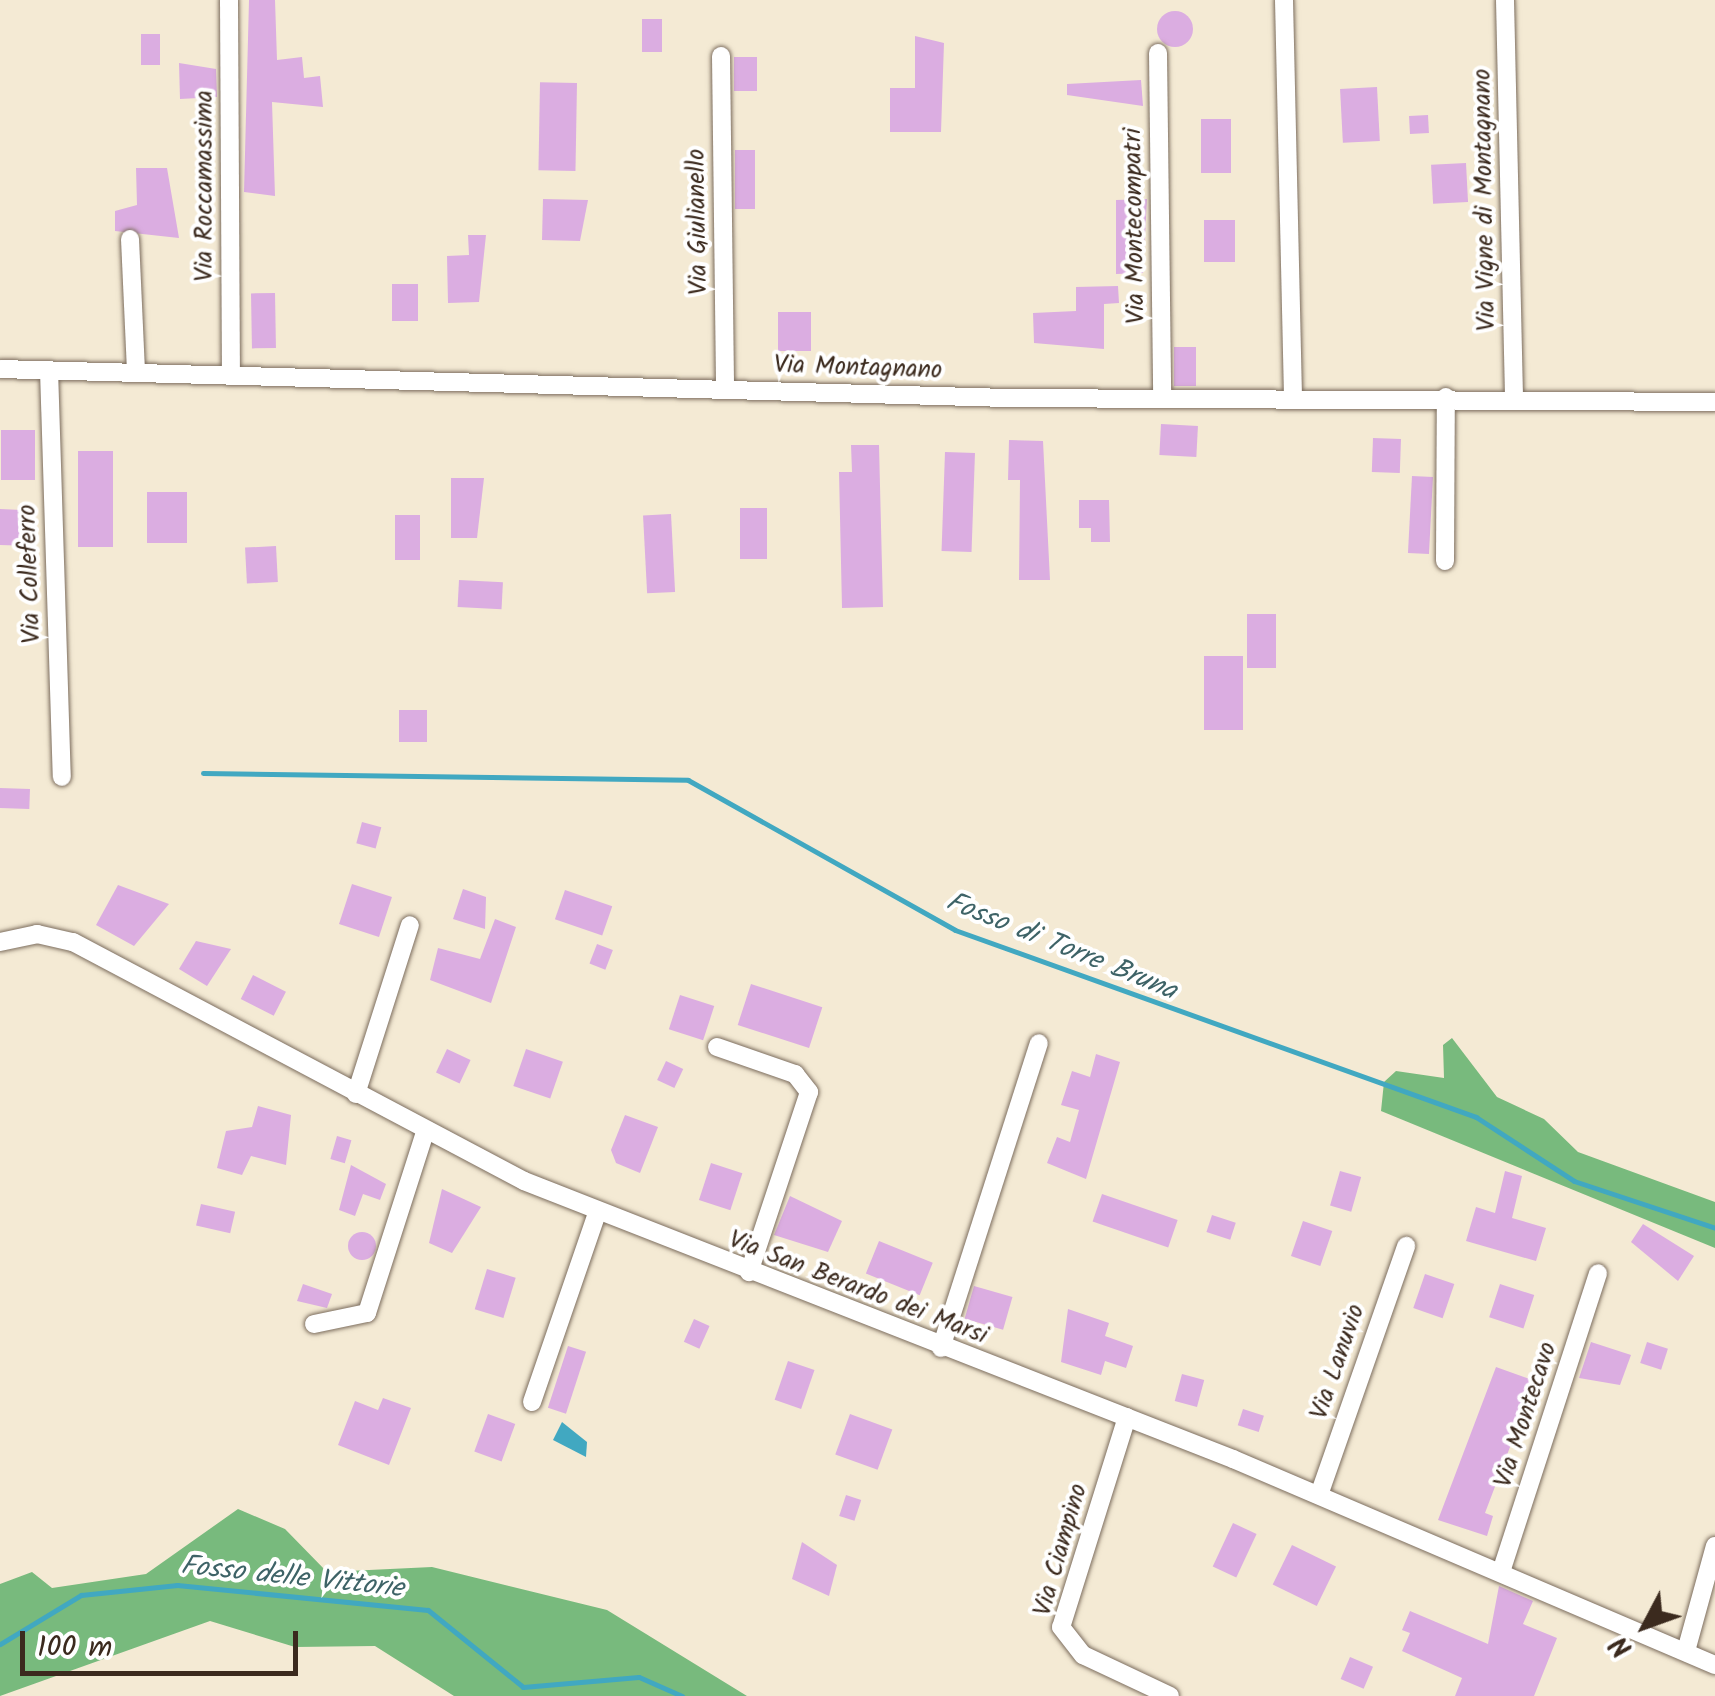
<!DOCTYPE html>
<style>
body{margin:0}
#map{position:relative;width:1715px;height:1696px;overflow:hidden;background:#f4ead4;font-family:Kalam,sans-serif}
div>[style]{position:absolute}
.forest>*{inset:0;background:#78ba7d}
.water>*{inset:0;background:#41a8c1}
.stream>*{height:5px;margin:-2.5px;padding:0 2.5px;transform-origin:2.5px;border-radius:2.5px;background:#41a8c1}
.building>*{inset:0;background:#dbade1;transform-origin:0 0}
.round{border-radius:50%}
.roads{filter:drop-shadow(0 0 2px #7c6d5e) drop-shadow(0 0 2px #7c6d5e)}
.minor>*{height:18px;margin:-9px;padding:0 9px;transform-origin:9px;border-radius:9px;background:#fff}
span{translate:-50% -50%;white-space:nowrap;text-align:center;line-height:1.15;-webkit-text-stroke:8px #fff;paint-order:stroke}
.street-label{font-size:25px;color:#3b2a1e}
.water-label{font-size:28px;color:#3e6367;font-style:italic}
.north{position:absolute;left:1595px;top:1576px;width:100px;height:100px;-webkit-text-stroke:8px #fff;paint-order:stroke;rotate:229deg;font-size:28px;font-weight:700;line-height:40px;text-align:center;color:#3b2a1e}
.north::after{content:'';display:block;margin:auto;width:35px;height:45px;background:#3b2a1e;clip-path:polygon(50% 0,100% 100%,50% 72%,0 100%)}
.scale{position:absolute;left:20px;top:1631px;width:278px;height:45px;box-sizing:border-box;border:5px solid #3b2a1e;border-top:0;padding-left:12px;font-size:30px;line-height:35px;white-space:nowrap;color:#3b2a1e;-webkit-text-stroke:8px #fff;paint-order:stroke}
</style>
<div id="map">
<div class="forest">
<i style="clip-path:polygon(1452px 1038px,1497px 1097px,1544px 1119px,1578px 1152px,1715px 1202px,1715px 1248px,1381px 1111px,1384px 1082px,1396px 1071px,1444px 1078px,1443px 1045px)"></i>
<i style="clip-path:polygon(238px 1509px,285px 1529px,327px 1572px,432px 1567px,607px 1610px,747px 1696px,454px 1696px,375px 1646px,295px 1647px,210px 1621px,0 1696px,0 1584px,32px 1572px,52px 1588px,146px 1574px)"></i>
</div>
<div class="water">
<i style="clip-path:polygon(562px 1422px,587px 1442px,586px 1457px,553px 1440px)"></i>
</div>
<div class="stream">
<i style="left:203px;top:773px;width:485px;rotate:0.8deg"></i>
<i style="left:688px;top:780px;width:306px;rotate:29.3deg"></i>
<i style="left:955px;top:930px;width:554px;rotate:19.74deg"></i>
<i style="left:1476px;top:1117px;width:117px;rotate:33.1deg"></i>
<i style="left:1574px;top:1181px;width:149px;rotate:18.4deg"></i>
<i style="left:0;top:1644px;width:95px;rotate:-31.2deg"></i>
<i style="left:81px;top:1595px;width:97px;rotate:-5.9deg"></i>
<i style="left:177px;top:1585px;width:252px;rotate:5.7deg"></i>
<i style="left:428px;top:1610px;width:122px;rotate:39deg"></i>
<i style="left:523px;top:1687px;width:116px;rotate:-4.9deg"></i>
<i style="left:639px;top:1677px;width:47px;rotate:23.8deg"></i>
</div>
<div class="building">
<i style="clip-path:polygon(249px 0,275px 0,277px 60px,302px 57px,304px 78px,320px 76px,323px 107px,272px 102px,275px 196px,244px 192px)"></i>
<i class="round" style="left:1157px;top:11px;width:36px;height:36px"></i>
<i style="left:642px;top:19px;width:20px;height:33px"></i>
<i style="left:141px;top:34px;width:19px;height:31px"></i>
<i style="clip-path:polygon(915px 36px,944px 43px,941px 132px,890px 132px,890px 88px,915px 88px)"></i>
<i style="left:734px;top:57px;width:23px;height:34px"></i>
<i style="clip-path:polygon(179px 63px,216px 69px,217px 97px,180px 99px)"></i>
<i style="clip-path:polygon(1141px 80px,1143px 106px,1067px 95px,1067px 84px)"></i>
<i style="left:577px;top:83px;width:88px;height:37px;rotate:91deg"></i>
<i style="left:1377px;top:87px;width:54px;height:37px;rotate:87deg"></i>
<i style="left:1428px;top:115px;width:18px;height:19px;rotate:87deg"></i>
<i style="left:1201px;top:119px;width:30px;height:54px"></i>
<i style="left:735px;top:150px;width:20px;height:59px"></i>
<i style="left:1466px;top:163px;width:39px;height:35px;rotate:87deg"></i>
<i style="clip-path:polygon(136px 168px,167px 168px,179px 238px,115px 231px,115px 211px,137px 205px)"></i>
<i style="clip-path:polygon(543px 199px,588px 200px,580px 241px,542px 240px)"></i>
<i style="clip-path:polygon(1147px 199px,1143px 273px,1116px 274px,1116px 200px)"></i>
<i style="left:1204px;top:220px;width:31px;height:42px"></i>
<i style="clip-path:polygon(468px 235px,486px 235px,479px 302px,448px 303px,447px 256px,469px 255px)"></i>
<i style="left:392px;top:284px;width:26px;height:37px"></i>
<i style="clip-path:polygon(1118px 286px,1119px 303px,1104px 304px,1104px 349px,1034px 343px,1033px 313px,1076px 311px,1076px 287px)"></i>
<i style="left:275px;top:293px;width:55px;height:24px;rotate:89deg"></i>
<i style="left:811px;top:312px;width:39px;height:33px;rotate:90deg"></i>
<i style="left:1174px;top:347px;width:22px;height:39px"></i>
<i style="left:1161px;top:424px;width:37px;height:31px;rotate:3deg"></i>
<i style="left:1px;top:430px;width:34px;height:50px"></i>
<i style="left:1373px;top:438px;width:28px;height:34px;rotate:2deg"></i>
<i style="clip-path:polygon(1009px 440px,1043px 441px,1050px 580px,1019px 580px,1020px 480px,1008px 480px)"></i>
<i style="clip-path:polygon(851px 445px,879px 445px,883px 607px,842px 608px,839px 472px,852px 472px)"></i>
<i style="left:78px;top:451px;width:35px;height:96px"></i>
<i style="left:945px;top:452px;width:30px;height:99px;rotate:2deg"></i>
<i style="left:1412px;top:476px;width:21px;height:77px;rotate:3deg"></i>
<i style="clip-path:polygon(451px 478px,484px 478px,477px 538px,451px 538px)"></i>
<i style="left:147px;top:492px;width:40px;height:51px"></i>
<i style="clip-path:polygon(1079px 500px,1109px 500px,1110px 542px,1091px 542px,1091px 528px,1079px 528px)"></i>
<i style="left:767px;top:508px;width:51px;height:27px;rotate:90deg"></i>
<i style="clip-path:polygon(0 509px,22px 510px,22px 523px,33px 523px,33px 546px,0 545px)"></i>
<i style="left:671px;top:514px;width:78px;height:28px;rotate:87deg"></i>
<i style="left:395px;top:515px;width:25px;height:45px"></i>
<i style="left:276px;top:546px;width:36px;height:31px;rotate:87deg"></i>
<i style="left:459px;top:580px;width:44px;height:27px;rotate:3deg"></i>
<i style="left:1247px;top:614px;width:29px;height:54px"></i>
<i style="left:1204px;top:656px;width:39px;height:74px"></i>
<i style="left:399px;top:710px;width:28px;height:32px"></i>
<i style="left:0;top:788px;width:30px;height:20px;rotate:2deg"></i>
<i style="left:362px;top:822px;width:20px;height:22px;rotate:15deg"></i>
<i style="left:352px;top:884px;width:42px;height:42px;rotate:18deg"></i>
<i style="clip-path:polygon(118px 885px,169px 904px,134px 946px,96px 925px)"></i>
<i style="clip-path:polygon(463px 889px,486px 897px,485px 929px,453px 919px)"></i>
<i style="left:565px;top:890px;width:50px;height:31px;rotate:19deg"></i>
<i style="clip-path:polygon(495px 919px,516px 927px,491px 1003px,430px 980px,438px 948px,480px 959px)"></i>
<i style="clip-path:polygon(196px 941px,231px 949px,207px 986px,179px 969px)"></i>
<i style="left:597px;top:944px;width:17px;height:21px;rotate:21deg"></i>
<i style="left:253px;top:975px;width:37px;height:27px;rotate:27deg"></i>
<i style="left:751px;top:984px;width:75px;height:43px;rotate:18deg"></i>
<i style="left:680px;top:995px;width:36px;height:36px;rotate:18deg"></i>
<i style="left:447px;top:1049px;width:26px;height:26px;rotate:25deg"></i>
<i style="left:526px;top:1049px;width:39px;height:39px;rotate:19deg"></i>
<i style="clip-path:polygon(1096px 1054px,1120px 1062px,1086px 1179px,1047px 1163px,1057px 1137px,1070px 1142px,1079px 1110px,1061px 1105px,1072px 1071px,1090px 1077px)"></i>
<i style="left:666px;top:1061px;width:19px;height:21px;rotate:25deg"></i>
<i style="clip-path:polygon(258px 1106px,291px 1115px,286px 1165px,251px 1156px,242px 1175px,217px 1168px,226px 1131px,252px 1127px)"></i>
<i style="clip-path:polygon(625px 1115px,658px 1127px,640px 1173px,616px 1163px,611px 1150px)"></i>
<i style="left:337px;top:1136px;width:15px;height:24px;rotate:16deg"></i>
<i style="left:711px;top:1163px;width:33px;height:39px;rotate:18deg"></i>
<i style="clip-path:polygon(351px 1165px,386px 1184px,380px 1200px,363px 1194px,355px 1216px,339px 1210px)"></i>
<i style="left:1340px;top:1171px;width:22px;height:36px;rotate:16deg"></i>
<i style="clip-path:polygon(1505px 1171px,1522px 1176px,1512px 1218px,1546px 1228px,1536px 1261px,1466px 1241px,1476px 1207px,1495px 1213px)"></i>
<i style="clip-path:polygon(442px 1189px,481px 1207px,452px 1253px,429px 1243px)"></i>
<i style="left:1102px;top:1194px;width:80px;height:29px;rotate:19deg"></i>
<i style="clip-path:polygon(790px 1196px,842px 1221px,828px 1252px,774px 1235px)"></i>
<i style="left:201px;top:1204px;width:35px;height:22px;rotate:13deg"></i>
<i style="left:1212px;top:1215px;width:25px;height:18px;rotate:18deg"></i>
<i style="left:1303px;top:1221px;width:31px;height:37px;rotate:19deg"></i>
<i style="clip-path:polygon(1643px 1224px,1694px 1256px,1678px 1281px,1631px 1242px)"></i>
<i class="round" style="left:348px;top:1232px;width:28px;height:28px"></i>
<i style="left:879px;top:1241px;width:58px;height:35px;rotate:22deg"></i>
<i style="left:487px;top:1269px;width:30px;height:42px;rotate:17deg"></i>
<i style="left:1425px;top:1274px;width:31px;height:36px;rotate:19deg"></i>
<i style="clip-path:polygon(303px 1284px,332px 1294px,327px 1308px,297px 1301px)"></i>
<i style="left:1500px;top:1284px;width:36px;height:35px;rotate:18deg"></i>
<i style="left:974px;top:1286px;width:40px;height:34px;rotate:16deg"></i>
<i style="clip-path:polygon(1068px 1309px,1109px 1323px,1105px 1336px,1133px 1346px,1126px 1368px,1105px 1361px,1101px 1375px,1061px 1362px)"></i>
<i style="left:694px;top:1319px;width:17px;height:25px;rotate:24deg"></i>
<i style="clip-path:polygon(1591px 1342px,1631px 1355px,1620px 1385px,1579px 1378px)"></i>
<i style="left:1647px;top:1342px;width:22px;height:22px;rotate:18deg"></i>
<i style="left:568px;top:1346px;width:19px;height:65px;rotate:18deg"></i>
<i style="left:788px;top:1361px;width:28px;height:41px;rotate:19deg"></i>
<i style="clip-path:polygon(1496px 1367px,1535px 1381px,1485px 1513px,1493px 1516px,1487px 1536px,1438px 1520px)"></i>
<i style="left:1182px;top:1374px;width:23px;height:28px;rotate:15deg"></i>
<i style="clip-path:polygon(383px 1398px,411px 1408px,389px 1465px,338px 1445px,355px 1401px,378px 1410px)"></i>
<i style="left:1243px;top:1409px;width:22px;height:17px;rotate:18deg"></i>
<i style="left:488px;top:1414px;width:29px;height:40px;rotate:20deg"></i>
<i style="left:850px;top:1414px;width:45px;height:43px;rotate:20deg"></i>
<i style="left:846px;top:1495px;width:16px;height:22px;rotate:18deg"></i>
<i style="left:1233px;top:1523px;width:26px;height:48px;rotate:25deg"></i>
<i style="clip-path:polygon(802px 1542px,837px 1565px,829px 1596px,792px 1579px)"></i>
<i style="left:1292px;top:1545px;width:49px;height:44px;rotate:26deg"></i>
<i style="clip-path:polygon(1499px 1586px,1533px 1601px,1523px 1624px,1557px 1638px,1534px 1696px,1455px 1696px,1462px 1678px,1402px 1651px,1410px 1633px,1402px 1630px,1410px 1611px,1488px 1644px)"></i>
<i style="left:1350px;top:1657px;width:25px;height:24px;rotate:23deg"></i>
</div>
<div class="roads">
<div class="minor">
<i style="left:229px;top:0;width:372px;rotate:89.7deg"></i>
<i style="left:1284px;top:0;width:397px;rotate:88.7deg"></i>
<i style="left:1505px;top:0;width:398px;rotate:88.7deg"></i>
<i style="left:1158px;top:53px;width:345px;rotate:89.3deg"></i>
<i style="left:721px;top:56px;width:331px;rotate:89.3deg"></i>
<i style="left:130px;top:239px;width:132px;rotate:87.4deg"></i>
<i style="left:0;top:369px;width:1006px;rotate:1.65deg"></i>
<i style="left:1006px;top:398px;width:709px;rotate:0.32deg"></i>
<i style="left:49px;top:370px;width:407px;rotate:88.2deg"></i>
<i style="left:1445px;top:561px;width:164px;rotate:-89.7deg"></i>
<i style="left:0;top:942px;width:38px;rotate:-12deg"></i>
<i style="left:37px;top:934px;width:37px;rotate:13deg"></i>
<i style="left:73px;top:942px;width:510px;rotate:27.92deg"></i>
<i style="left:524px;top:1181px;width:762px;rotate:21.41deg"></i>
<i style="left:1233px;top:1459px;width:524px;rotate:23.14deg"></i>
<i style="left:717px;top:1047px;width:83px;rotate:19.1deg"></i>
<i style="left:795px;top:1074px;width:23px;rotate:52deg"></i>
<i style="left:809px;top:1092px;width:190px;rotate:108.4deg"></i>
<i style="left:356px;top:1094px;width:177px;rotate:-72.3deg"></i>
<i style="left:314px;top:1324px;width:54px;rotate:-11.7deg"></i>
<i style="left:367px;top:1313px;width:190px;rotate:-72.2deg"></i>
<i style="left:941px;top:1348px;width:320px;rotate:-72.2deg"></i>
<i style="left:532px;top:1402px;width:200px;rotate:-71deg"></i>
<i style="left:1127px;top:1417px;width:220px;rotate:107.4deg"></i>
<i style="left:1061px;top:1627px;width:36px;rotate:52deg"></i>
<i style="left:1083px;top:1655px;width:96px;rotate:25.2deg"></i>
<i style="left:1319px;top:1495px;width:264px;rotate:-70.7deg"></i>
<i style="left:1501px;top:1572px;width:314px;rotate:-72deg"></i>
<i style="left:1686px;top:1651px;width:109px;rotate:-74.6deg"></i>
</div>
</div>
<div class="street-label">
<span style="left:205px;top:186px;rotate:-90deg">Via Roccamassima</span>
<span style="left:1485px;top:200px;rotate:-91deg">Via Vigne di Montagnano</span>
<span style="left:698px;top:222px;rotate:-91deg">Via Giulianello</span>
<span style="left:1135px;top:226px;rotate:-91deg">Via Montecompatri</span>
<span style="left:858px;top:368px;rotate:2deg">Via Montagnano</span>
<span style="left:30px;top:574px;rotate:-92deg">Via Colleferro</span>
<span style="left:858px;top:1288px;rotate:21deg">Via San Berardo dei Marsi</span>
<span style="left:1338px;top:1362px;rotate:-71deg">Via Lanuvio</span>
<span style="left:1526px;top:1415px;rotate:-72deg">Via Montecavo</span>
<span style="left:1061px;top:1550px;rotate:-74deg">Via Ciampino</span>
</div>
<div class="water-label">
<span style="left:1061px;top:947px;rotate:22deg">Fosso di Torre Bruna</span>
<span style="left:292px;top:1578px;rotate:6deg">Fosso delle Vittorie</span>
</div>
<div class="north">N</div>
<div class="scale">100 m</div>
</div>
